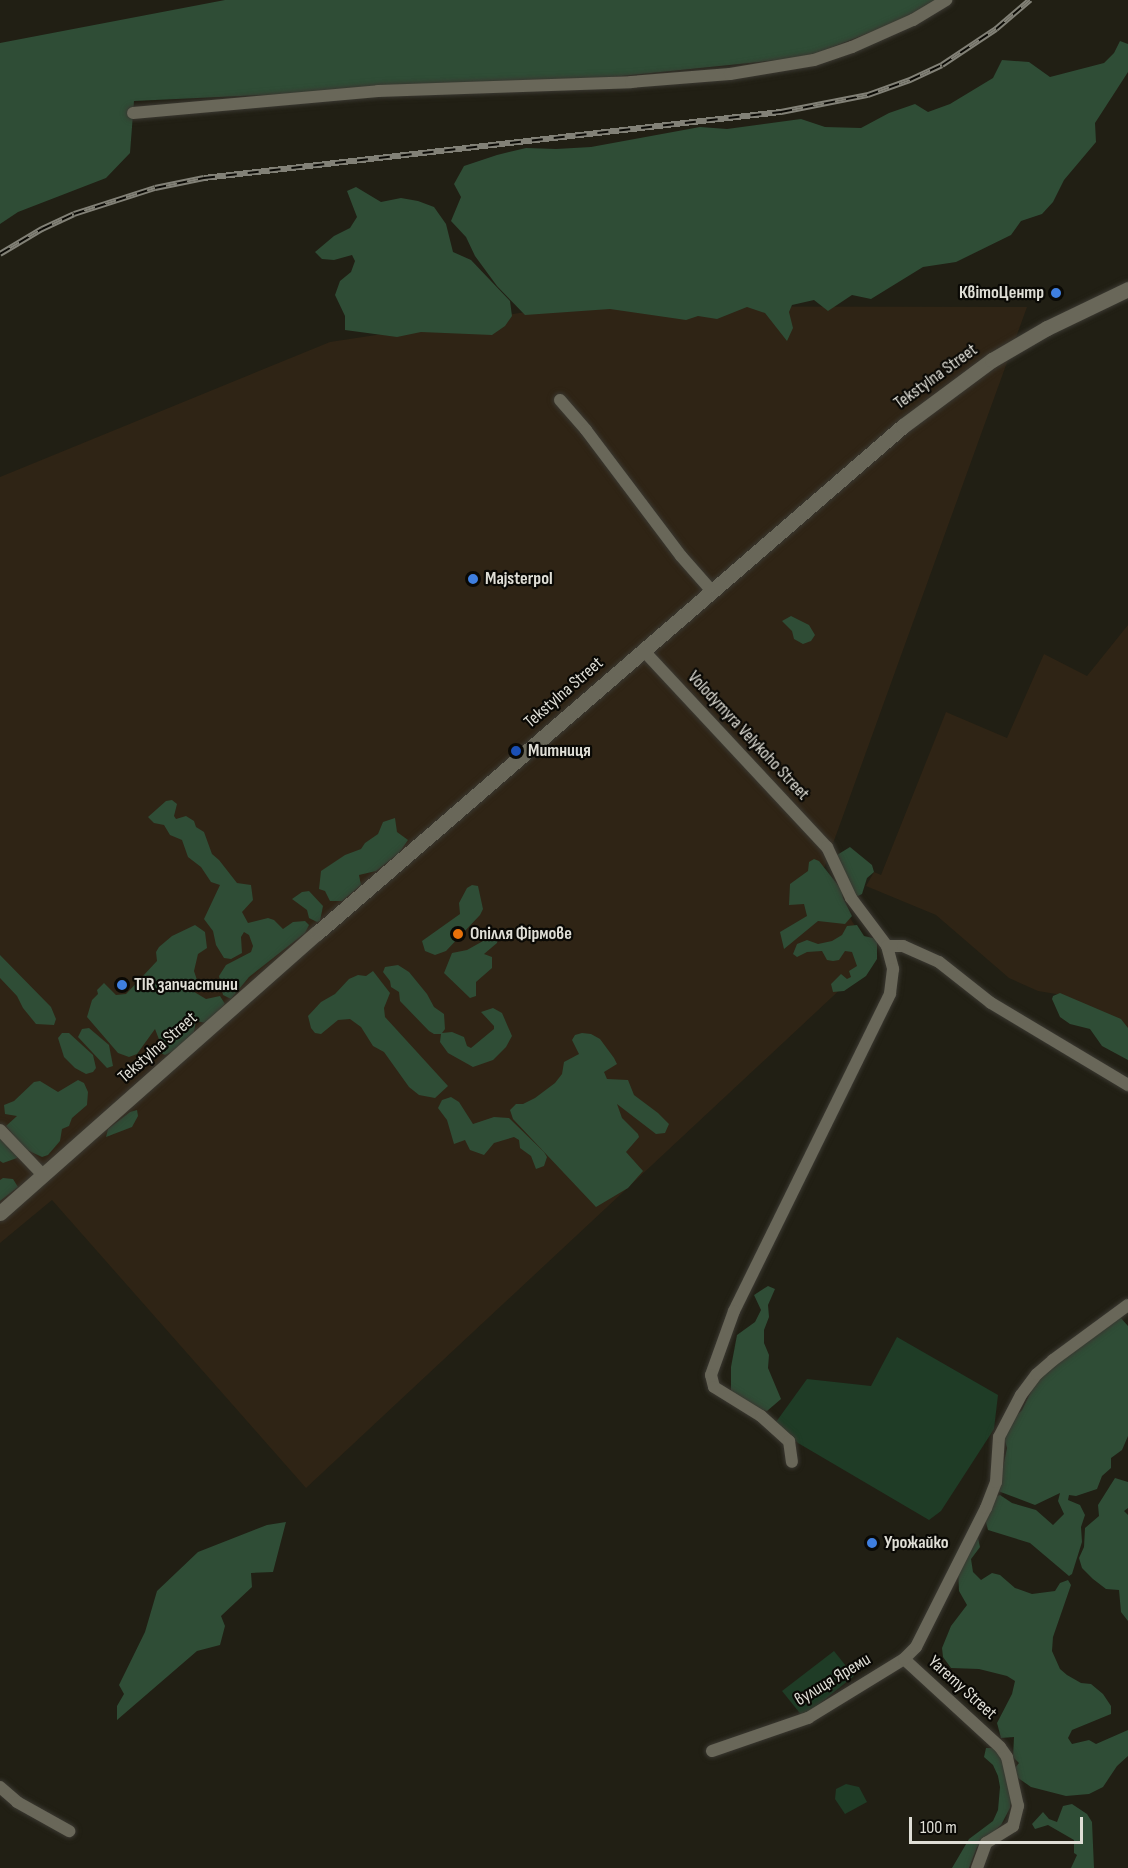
<!DOCTYPE html>
<meta charset="utf-8">
<style>
body{margin:0}
#map{position:relative;width:1128px;height:1868px;overflow:hidden;background:#211f14;font-family:"Sofia Sans Condensed",sans-serif}
div>[style]{position:absolute}
[style*='--x']{left:calc(var(--x)*1px);top:calc(var(--y)*1px);width:calc(var(--w)*1px);rotate:calc(var(--a)*1deg)}
.industrial>*{inset:0;background:#2f2415}
.green>*{inset:0;background:#1f3c26}
.forest>*{inset:0;background:#2f4d36}
.roads{filter:drop-shadow(0 0 2px #3a3831) drop-shadow(0 0 2px #3a3831)}
.street>*{height:12px;margin:-6px;padding:0 6px;transform-origin:6px;border-radius:6px;background:#696759}
.secondary>*{height:15px;margin:-7.5px;padding:0 7.5px;transform-origin:7.5px;border-radius:7.5px;background:#696759}
.rail>*{height:6px;margin-top:-3px;transform-origin:0;background:repeating-linear-gradient(90deg,#0a0905 0 11px,#828177 0 22px);box-sizing:border-box;border-block:2px solid #828177}
.dots>*{width:16px;height:16px;translate:-50% -50%;box-sizing:border-box;border:3px solid #0a0905;border-radius:50%}
span{translate:-50% -50%;white-space:nowrap;text-align:center;line-height:1.15;-webkit-text-stroke:4.5px #0a0905;paint-order:stroke}
.poi-label{font-size:18px;color:#dfded6;font-weight:700}
.right{translate:-100% -50%;text-align:right}
.left{translate:0 -50%;text-align:left}
.street-label{font-size:18px;color:#dfded6}
.scale{position:absolute;left:909px;top:1817px;width:174px;height:27px;box-sizing:border-box;border:3px solid #dfded6;border-top:0;padding-left:8px;font-size:18px;line-height:21px;white-space:nowrap;color:#dfded6;-webkit-text-stroke:4px #0a0905;paint-order:stroke}
</style>
<div id="map">
<div class="industrial">
<div style="clip-path:polygon(566px 306px,1027px 307px,822px 874px,875px 957px,306px 1488px,52px 1200px,0 1243px,0 477px,330px 342px)"></div>
<div style="clip-path:polygon(1128px 625px,1128px 1031px,1062px 995px,1038px 991px,1009px 978px,936px 915px,866px 886px,874px 872px,881px 875px,946px 712px,1007px 738px,1044px 654px,1087px 676px)"></div>
</div>
<div class="green">
<div style="clip-path:polygon(897px 1337px,998px 1395px,994px 1429px,941px 1511px,929px 1520px,798px 1443px,776px 1422px,807px 1379px,871px 1386px)"></div>
<div style="clip-path:polygon(834px 1651px,854px 1676px,803px 1717px,782px 1691px)"></div>
<div style="clip-path:polygon(846px 1784px,859px 1787px,867px 1802px,845px 1814px,835px 1799px,836px 1789px)"></div>
</div>
<div class="forest">
<div style="clip-path:polygon(225px 0,936px 0,912px 16px,807px 57px,582px 80px,134px 101px,130px 153px,106px 178px,18px 212px,0 224px,0 43px)"></div>
<div style="clip-path:polygon(1120px 41px,1128px 44px,1128px 72px,1095px 123px,1096px 142px,1064px 180px,1053px 202px,1042px 214px,1021px 221px,1011px 235px,956px 262px,923px 267px,871px 299px,852px 295px,828px 311px,814px 300px,792px 305px,789px 312px,793px 328px,787px 341px,765px 313px,747px 307px,717px 319px,698px 316px,686px 320px,610px 309px,525px 315px,497px 286px,475px 256px,466px 237px,451px 221px,461px 197px,454px 184px,464px 166px,497px 155px,526px 148px,556px 149px,591px 147px,700px 127px,727px 129px,801px 119px,825px 127px,861px 128px,889px 113px,915px 104px,928px 112px,950px 104px,993px 78px,1002px 60px,1029px 62px,1050px 77px,1104px 63px,1114px 53px)"></div>
<div style="clip-path:polygon(356px 187px,381px 202px,401px 198px,418px 201px,434px 207px,446px 224px,453px 252px,471px 260px,510px 301px,512px 316px,505px 326px,492px 335px,421px 332px,397px 337px,345px 330px,345px 316px,335px 295px,340px 281px,351px 272px,355px 261px,352px 255px,334px 260px,322px 259px,315px 252px,334px 236px,350px 228px,357px 217px,347px 191px)"></div>
<div style="clip-path:polygon(791px 616px,809px 625px,815px 635px,811px 641px,803px 644px,794px 639px,792px 631px,782px 621px)"></div>
<div style="clip-path:polygon(172px 800px,177px 804px,174px 816px,176px 819px,186px 816px,194px 821px,196px 827px,204px 832px,212px 854px,219px 860px,237px 883px,251px 885px,253px 900px,242px 912px,248px 923px,268px 918px,274px 920px,283px 929px,293px 922px,305px 921px,309px 925px,305px 933px,249px 977px,231px 999px,223px 995px,219px 976px,226px 965px,251px 952px,253px 946px,249px 935px,244px 932px,241px 937px,242px 953px,231px 959px,224px 958px,216px 945px,213px 931px,204px 919px,220px 885px,211px 882px,201px 867px,188px 857px,182px 840px,170px 835px,164px 825px,154px 823px,148px 817px,166px 801px)"></div>
<div style="clip-path:polygon(395px 818px,397px 832px,408px 840px,399px 853px,376px 871px,359px 875px,361px 885px,342px 901px,330px 901px,325px 891px,319px 889px,321px 871px,345px 855px,361px 849px,365px 843px,378px 834px,383px 822px)"></div>
<div style="clip-path:polygon(850px 847px,872px 865px,874px 872px,867px 878px,862px 894px,858px 896px,855px 895px,837px 855px)"></div>
<div style="clip-path:polygon(814px 859px,819px 861px,841px 889px,843px 898px,852px 916px,845px 924px,818px 921px,784px 949px,780px 932px,807px 916px,804px 904px,789px 905px,790px 884px,808px 871px,809px 862px)"></div>
<div style="clip-path:polygon(472px 885px,478px 886px,483px 909px,480px 915px,446px 951px,435px 955px,425px 951px,422px 941px,460px 914px,459px 903px,467px 888px)"></div>
<div style="clip-path:polygon(309px 891px,323px 906px,320px 921px,317px 922px,309px 918px,307px 910px,292px 899px,302px 892px)"></div>
<div style="clip-path:polygon(195px 925px,205px 932px,207px 948px,198px 954px,194px 971px,198px 983px,191px 990px,206px 999px,220px 996px,225px 1004px,206px 1023px,196px 1021px,194px 1032px,180px 1048px,165px 1055px,158px 1052px,160px 1042px,155px 1029px,137px 1054px,129px 1057px,118px 1053px,87px 1017px,92px 1000px,98px 994px,97px 990px,104px 983px,116px 995px,126px 994px,157px 961px,156px 952px,159px 947px,172px 936px)"></div>
<div style="clip-path:polygon(857px 925px,864px 936px,877px 939px,877px 959px,866px 976px,844px 991px,833px 992px,831px 984px,841px 974px,847px 979px,851px 977px,849px 971px,857px 966px,852px 952px,845px 951px,839px 960px,833px 961px,827px 960px,822px 951px,807px 952px,797px 957px,793px 954px,797px 944px,807px 940px,818px 944px,832px 941px,842px 935px,847px 926px)"></div>
<div style="clip-path:polygon(492px 936px,498px 938px,497px 943px,484px 954px,492px 957px,492px 968px,476px 982px,476px 996px,470px 998px,444px 973px,452px 953px,467px 950px)"></div>
<div style="clip-path:polygon(0 955px,51px 1007px,56px 1019px,54px 1025px,36px 1024px,23px 1008px,17px 996px,0 978px)"></div>
<div style="clip-path:polygon(398px 965px,409px 972px,427px 994px,434px 1007px,444px 1014px,445px 1029px,442px 1033px,452px 1032px,464px 1037px,467px 1046px,471px 1048px,494px 1029px,494px 1026px,481px 1012px,493px 1008px,502px 1013px,512px 1036px,506px 1047px,493px 1060px,473px 1067px,448px 1053px,440px 1042px,441px 1034px,434px 1034px,429px 1031px,400px 1001px,399px 992px,391px 987px,390px 981px,383px 972px,385px 967px)"></div>
<div style="clip-path:polygon(373px 971px,390px 993px,384px 1008px,385px 1017px,448px 1086px,435px 1098px,419px 1095px,409px 1087px,384px 1052px,373px 1046px,361px 1027px,350px 1019px,338px 1020px,321px 1034px,315px 1033px,311px 1028px,308px 1016px,321px 1002px,335px 994px,349px 979px,358px 975px,366px 976px)"></div>
<div style="clip-path:polygon(1060px 993px,1121px 1019px,1128px 1028px,1128px 1060px,1102px 1046px,1090px 1029px,1070px 1024px,1060px 1017px,1052px 999px,1053px 996px)"></div>
<div style="clip-path:polygon(89px 1028px,109px 1045px,113px 1066px,107px 1068px,78px 1037px,82px 1029px)"></div>
<div style="clip-path:polygon(62px 1033px,69px 1033px,93px 1055px,96px 1068px,93px 1072px,86px 1074px,75px 1068px,64px 1057px,58px 1038px)"></div>
<div style="clip-path:polygon(582px 1033px,591px 1034px,600px 1039px,614px 1058px,617px 1064px,604px 1072px,607px 1079px,628px 1080px,634px 1095px,658px 1113px,669px 1124px,665px 1133px,656px 1134px,617px 1104px,622px 1118px,638px 1134px,639px 1137px,626px 1152px,643px 1171px,628px 1188px,596px 1207px,513px 1119px,510px 1110px,516px 1104px,523px 1104px,535px 1098px,555px 1083px,562px 1074px,564px 1062px,579px 1054px,572px 1040px,575px 1035px)"></div>
<div style="clip-path:polygon(78px 1080px,84px 1083px,88px 1092px,87px 1105px,72px 1118px,69px 1126px,62px 1129px,60px 1141px,48px 1155px,42px 1157px,25px 1149px,6px 1126px,17px 1116px,5px 1114px,4px 1105px,14px 1101px,34px 1082px,40px 1081px,58px 1092px)"></div>
<div style="clip-path:polygon(451px 1097px,459px 1102px,473px 1124px,494px 1117px,509px 1118px,544px 1152px,547px 1157px,544px 1166px,536px 1169px,531px 1156px,520px 1148px,519px 1140px,514px 1137px,494px 1143px,484px 1155px,470px 1150px,465px 1140px,454px 1144px,447px 1120px,438px 1108px,442px 1100px)"></div>
<div style="clip-path:polygon(137px 1110px,138px 1116px,132px 1127px,106px 1137px,108px 1129px,130px 1112px)"></div>
<div style="clip-path:polygon(0 1134px,18px 1156px,17px 1158px,3px 1163px,0 1161px)"></div>
<div style="clip-path:polygon(3px 1178px,13px 1179px,18px 1187px,0 1201px,0 1180px)"></div>
<div style="clip-path:polygon(768px 1286px,775px 1289px,768px 1305px,769px 1317px,764px 1330px,764px 1343px,769px 1355px,768px 1368px,781px 1399px,767px 1411px,753px 1408px,735px 1398px,731px 1390px,731px 1367px,737px 1335px,755px 1322px,761px 1310px,754px 1295px)"></div>
<div style="clip-path:polygon(1120px 1317px,1128px 1326px,1128px 1436px,1122px 1450px,1111px 1458px,1111px 1468px,1102px 1476px,1097px 1489px,1076px 1496px,1069px 1495px,1068px 1500px,1080px 1505px,1085px 1515px,1081px 1527px,1082px 1542px,1072px 1574px,1069px 1576px,1030px 1543px,988px 1530px,984px 1515px,989px 1499px,1000px 1495px,1012px 1503px,1036px 1510px,1053px 1525px,1064px 1514px,1058px 1501px,1060px 1493px,1035px 1505px,998px 1491px,1007px 1448px,1002px 1430px,1022px 1410px,1044px 1365px)"></div>
<div style="clip-path:polygon(1115px 1478px,1128px 1482px,1128px 1508px,1124px 1511px,1128px 1515px,1128px 1621px,1121px 1612px,1119px 1590px,1106px 1589px,1093px 1579px,1082px 1568px,1079px 1558px,1084px 1547px,1085px 1528px,1099px 1516px,1098px 1505px)"></div>
<div style="clip-path:polygon(286px 1522px,273px 1572px,251px 1573px,252px 1587px,221px 1616px,225px 1626px,220px 1645px,197px 1651px,117px 1720px,117px 1706px,124px 1694px,119px 1685px,145px 1632px,157px 1591px,198px 1552px,267px 1525px)"></div>
<div style="clip-path:polygon(978px 1538px,980px 1547px,971px 1559px,973px 1572px,981px 1580px,992px 1573px,1000px 1575px,1015px 1588px,1032px 1594px,1055px 1591px,1060px 1583px,1068px 1580px,1071px 1585px,1053px 1637px,1052px 1651px,1060px 1669px,1067px 1675px,1081px 1683px,1091px 1684px,1103px 1694px,1111px 1706px,1111px 1714px,1072px 1730px,1068px 1738px,1072px 1744px,1089px 1740px,1096px 1744px,1128px 1730px,1128px 1756px,1117px 1766px,1103px 1787px,1089px 1794px,1066px 1796px,1031px 1787px,1011px 1773px,1019px 1763px,1013px 1757px,1014px 1737px,1001px 1738px,997px 1723px,1012px 1694px,1015px 1681px,1007px 1676px,979px 1669px,951px 1668px,943px 1657px,942px 1648px,951px 1626px,967px 1605px,959px 1591px,958px 1570px)"></div>
<div style="clip-path:polygon(986px 1748px,996px 1748px,1000px 1752px,1012px 1791px,1010px 1808px,1001px 1825px,977px 1847px,969px 1868px,952px 1868px,969px 1839px,993px 1821px,998px 1810px,1000px 1787px,998px 1776px,993px 1765px,984px 1757px)"></div>
<div style="clip-path:polygon(1072px 1804px,1087px 1814px,1092px 1822px,1094px 1868px,1071px 1868px,1077px 1855px,1074px 1853px,1074px 1840px,1048px 1825px,1035px 1829px,1032px 1824px,1043px 1812px,1049px 1819px,1057px 1822px,1063px 1806px)"></div>
</div>
<div class="roads">
<div class="street">
<div style="--x:133;--y:113;--w:246;--a:-5.1"></div>
<div style="--x:378;--y:91;--w:253;--a:-2"></div>
<div style="--x:631;--y:82;--w:99;--a:-4.6"></div>
<div style="--x:730;--y:74;--w:85;--a:-9.5"></div>
<div style="--x:814;--y:60;--w:40;--a:-18.9"></div>
<div style="--x:852;--y:47;--w:67;--a:-23.9"></div>
<div style="--x:913;--y:20;--w:39;--a:-31"></div>
<div style="--x:560;--y:400;--w:40;--a:49"></div>
<div style="--x:586;--y:430;--w:158;--a:53"></div>
<div style="--x:681;--y:556;--w:45;--a:48.6"></div>
<div style="--x:643;--y:650;--w:270;--a:47"></div>
<div style="--x:827;--y:847;--w:56;--a:64.8"></div>
<div style="--x:851;--y:898;--w:60;--a:53.1"></div>
<div style="--x:887;--y:946;--w:24;--a:75"></div>
<div style="--x:893;--y:969;--w:25;--a:97"></div>
<div style="--x:890;--y:994;--w:353;--a:116.2"></div>
<div style="--x:734;--y:1311;--w:68;--a:109.8"></div>
<div style="--x:711;--y:1375;--w:12;--a:76"></div>
<div style="--x:714;--y:1387;--w:55;--a:31.7"></div>
<div style="--x:761;--y:1416;--w:38;--a:42"></div>
<div style="--x:789;--y:1441;--w:21;--a:82"></div>
<div style="--x:887;--y:946;--w:16;--a:0"></div>
<div style="--x:903;--y:946;--w:39;--a:24"></div>
<div style="--x:939;--y:962;--w:66;--a:38.3"></div>
<div style="--x:991;--y:1003;--w:160;--a:30.9"></div>
<div style="--x:0;--y:1130;--w:62;--a:46.3"></div>
<div style="--x:712;--y:1751;--w:102;--a:-19"></div>
<div style="--x:808;--y:1718;--w:113;--a:-31.6"></div>
<div style="--x:0;--y:1787;--w:23;--a:41"></div>
<div style="--x:17;--y:1802;--w:60;--a:29.1"></div>
<div style="--x:977;--y:1868;--w:27;--a:-70"></div>
<div style="--x:986;--y:1843;--w:32;--a:-32"></div>
<div style="--x:1013;--y:1826;--w:21;--a:-76"></div>
<div style="--x:1018;--y:1806;--w:50;--a:-102.7"></div>
<div style="--x:1007;--y:1757;--w:12;--a:-125"></div>
<div style="--x:1000;--y:1747;--w:130;--a:-137.5"></div>
<div style="--x:904;--y:1659;--w:17;--a:-45"></div>
<div style="--x:916;--y:1647;--w:156;--a:-63.3"></div>
<div style="--x:986;--y:1508;--w:28;--a:-69"></div>
<div style="--x:996;--y:1482;--w:45;--a:-86.2"></div>
<div style="--x:999;--y:1437;--w:47;--a:-62.4"></div>
<div style="--x:1021;--y:1395;--w:26;--a:-53"></div>
<div style="--x:1037;--y:1374;--w:21;--a:-41"></div>
<div style="--x:1053;--y:1360;--w:93;--a:-36.3"></div>
</div>
<div class="secondary">
<div style="--x:0;--y:1213;--w:423;--a:-41.5"></div>
<div style="--x:317;--y:933;--w:775;--a:-40.87"></div>
<div style="--x:903;--y:426;--w:111;--a:-36.6"></div>
<div style="--x:992;--y:360;--w:64;--a:-30.2"></div>
<div style="--x:1047;--y:328;--w:90;--a:-25.7"></div>
</div>
</div>
<div class="rail">
<div style="--x:0;--y:254;--w:49;--a:-30.8"></div>
<div style="--x:42;--y:229;--w:35;--a:-25"></div>
<div style="--x:74;--y:214;--w:85;--a:-17.8"></div>
<div style="--x:155;--y:188;--w:50;--a:-11.5"></div>
<div style="--x:204;--y:178;--w:581;--a:-6.53"></div>
<div style="--x:781;--y:112;--w:89;--a:-11.1"></div>
<div style="--x:868;--y:95;--w:45;--a:-19.7"></div>
<div style="--x:910;--y:80;--w:35;--a:-25"></div>
<div style="--x:942;--y:65;--w:65;--a:-33.7"></div>
<div style="--x:996;--y:29;--w:45;--a:-40.5"></div>
</div>
<div class="dots">
<div style="left:1056px;top:293px;background:#3f7fe0"></div>
<div style="left:473px;top:579px;background:#3f7fe0"></div>
<div style="left:516px;top:751px;background:#1a4fb4"></div>
<div style="left:458px;top:934px;background:#e8710a"></div>
<div style="left:122px;top:985px;background:#3f7fe0"></div>
<div style="left:872px;top:1543px;background:#3f7fe0"></div>
</div>
<div class="poi-label">
<span class="right" style="left:1044px;top:293px">КвітоЦентр</span>
<span class="left" style="left:485px;top:579px">Majsterpol</span>
<span class="left" style="left:528px;top:751px">Митниця</span>
<span class="left" style="left:470px;top:934px">Опілля Фірмове</span>
<span class="left" style="left:134px;top:985px">TIR запчастини</span>
<span class="left" style="left:884px;top:1543px">Урожайко</span>
</div>
<div class="street-label">
<span style="left:936px;top:377px;rotate:-36deg">Tekstylna Street</span>
<span style="left:564px;top:693px;rotate:-41deg">Tekstylna Street</span>
<span style="left:748px;top:736px;rotate:47deg">Volodymyra Velykoho Street</span>
<span style="left:158px;top:1048px;rotate:-41deg">Tekstylna Street</span>
<span style="left:833px;top:1680px;rotate:-31deg">вулиця Яреми</span>
<span style="left:962px;top:1688px;rotate:42deg">Yaremy Street</span>
</div>
<div class="scale">100 m</div>
</div>
